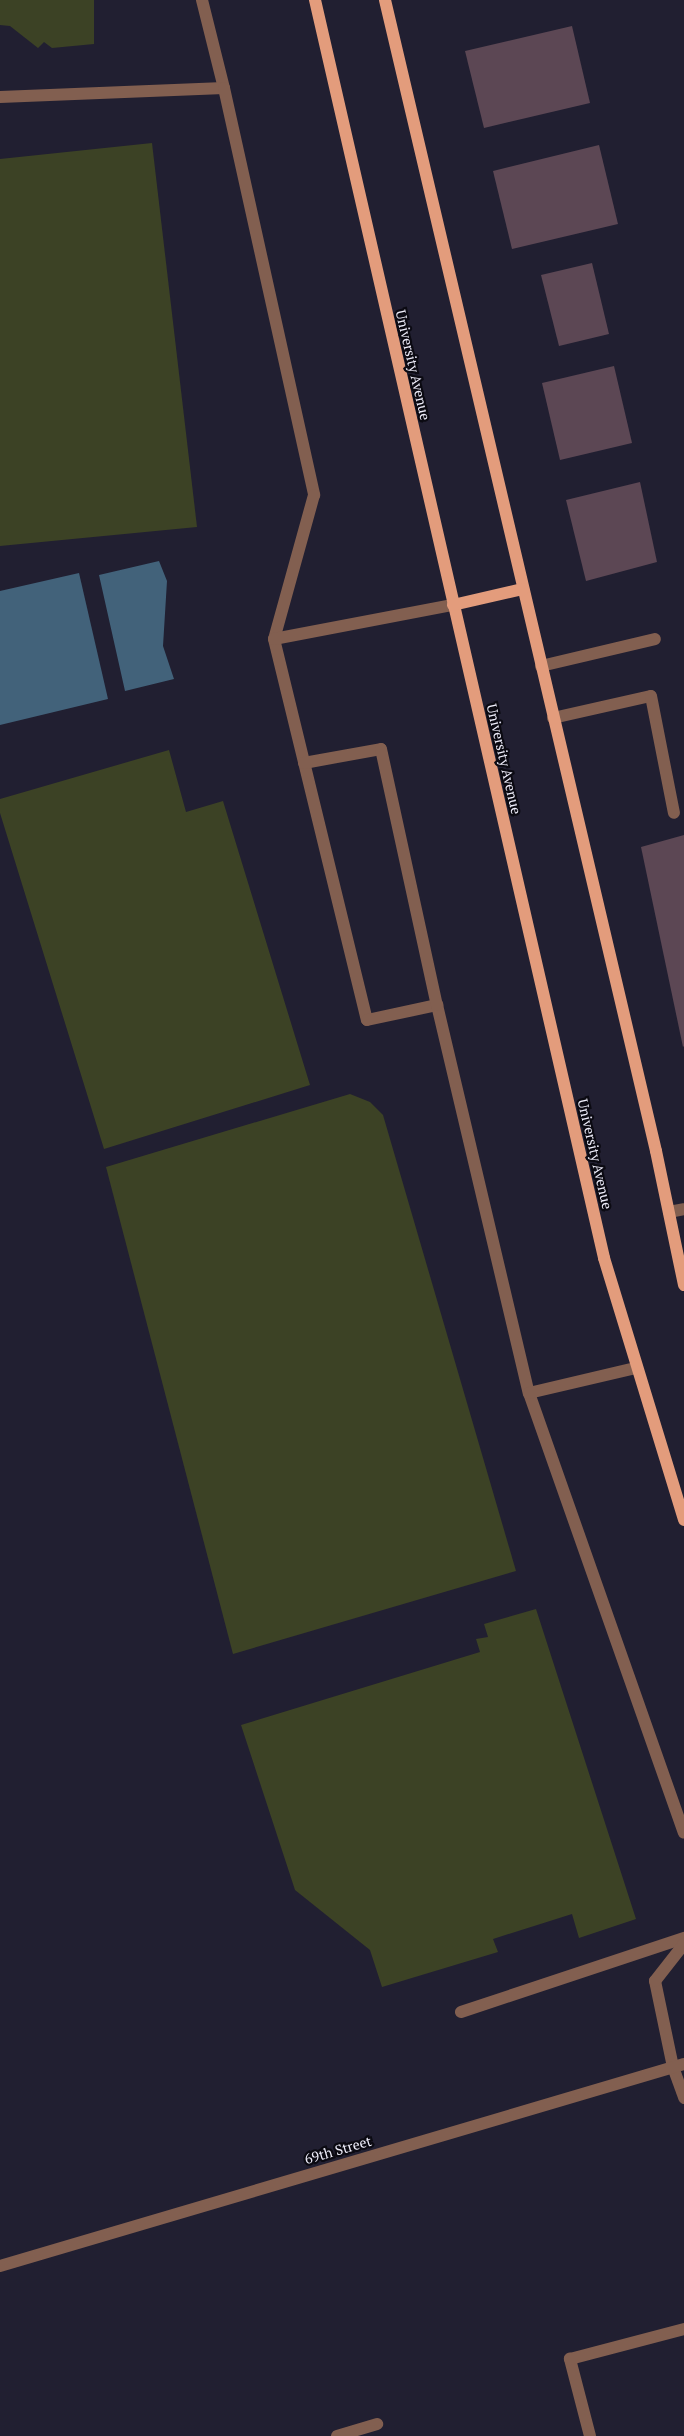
<!DOCTYPE html>
<style>
body{margin:0}
#map{position:relative;width:684px;height:2436px;overflow:hidden;background:#211f31;font-family:"PT Serif",serif}
div>[style]{position:absolute}
[style*='--x']{left:calc(var(--x)*1px);top:calc(var(--y)*1px);width:calc(var(--w)*1px);rotate:calc(var(--a)*1deg)}
.green>*{inset:0;background:#3c4225}
.water>*{inset:0;background:#42627a}
.building>*{inset:0;background:#5c4754}
.lane>*{height:12px;margin:-6px;padding:0 6px;transform-origin:6px;border-radius:6px;background:#825f50}
.street>*{height:12px;margin:-6px;padding:0 6px;transform-origin:6px;border-radius:6px;background:#825f50}
.primary>*{height:12px;margin:-6px;padding:0 6px;transform-origin:6px;border-radius:6px;background:#e39c7c}
span{translate:-50% -50%;white-space:nowrap;text-align:center;line-height:1.15;-webkit-text-stroke:4.5px #0b0a12;paint-order:stroke}
.street-label{font-size:14px;color:#efeefb}
</style>
<div id="map">
<div class="green">
<div style="clip-path:polygon(0 0,94px 0,94px 44px,52px 48px,44px 42px,38px 48px,10px 26px,0 25px)"></div>
<div style="clip-path:polygon(152px 143px,197px 527px,0 546px,0 159px)"></div>
<div style="clip-path:polygon(169px 750px,186px 812px,223px 801px,310px 1085px,104px 1149px,0 813px,0 799px)"></div>
<div style="clip-path:polygon(350px 1094px,370px 1102px,383px 1115px,516px 1571px,233px 1654px,106px 1167px)"></div>
<div style="clip-path:polygon(536px 1609px,636px 1919px,579px 1938px,572px 1914px,493px 1939px,498px 1952px,382px 1987px,370px 1950px,295px 1890px,241px 1725px,480px 1652px,476px 1639px,488px 1637px,484px 1624px)"></div>
</div>
<div class="water">
<div style="clip-path:polygon(159px 561px,167px 581px,163px 646px,174px 679px,125px 691px,99px 575px)"></div>
<div style="clip-path:polygon(79px 573px,108px 699px,0 725px,0 591px)"></div>
</div>
<div class="building">
<div style="clip-path:polygon(572px 26px,590px 103px,484px 128px,465px 51px)"></div>
<div style="clip-path:polygon(599px 145px,618px 224px,512px 249px,493px 171px)"></div>
<div style="clip-path:polygon(592px 263px,609px 334px,559px 346px,541px 275px)"></div>
<div style="clip-path:polygon(614px 366px,632px 443px,560px 460px,542px 383px)"></div>
<div style="clip-path:polygon(640px 482px,657px 562px,586px 581px,566px 500px)"></div>
<div style="clip-path:polygon(684px 835px,684px 1046px,683px 1047px,641px 847px)"></div>
</div>
<div class="lane">
<div style="--x:202;--y:0;--w:91;--a:76"></div>
<div style="--x:0;--y:97;--w:224;--a:-2.3"></div>
<div style="--x:224;--y:88;--w:417;--a:77.5"></div>
<div style="--x:314;--y:495;--w:149;--a:105.5"></div>
<div style="--x:274;--y:639;--w:392;--a:76.3"></div>
<div style="--x:367;--y:1020;--w:72;--a:-12.1"></div>
<div style="--x:437;--y:1005;--w:399;--a:76.7"></div>
<div style="--x:529;--y:1393;--w:466;--a:70.6"></div>
<div style="--x:274;--y:639;--w:182;--a:-10.8"></div>
<div style="--x:541;--y:666;--w:117;--a:-13.3"></div>
<div style="--x:553;--y:718;--w:100;--a:-12.7"></div>
<div style="--x:651;--y:696;--w:119;--a:78.9"></div>
<div style="--x:304;--y:763;--w:78;--a:-10.3"></div>
<div style="--x:381;--y:749;--w:262;--a:77.7"></div>
<div style="--x:669;--y:1212;--w:15;--a:-11"></div>
<div style="--x:529;--y:1393;--w:110;--a:-13.2"></div>
<div style="--x:461;--y:2012;--w:235;--a:-18.4"></div>
<div style="--x:673;--y:2067;--w:88;--a:-101.8"></div>
<div style="--x:655;--y:1981;--w:47;--a:-51.9"></div>
<div style="--x:590;--y:2436;--w:80;--a:-104.6"></div>
<div style="--x:570;--y:2359;--w:118;--a:-14.7"></div>
</div>
<div class="street">
<div style="--x:673;--y:2067;--w:33;--a:70"></div>
<div style="--x:0;--y:2266;--w:713;--a:-16.45"></div>
<div style="--x:337;--y:2436;--w:42;--a:-16.7"></div>
</div>
<div class="primary">
<div style="--x:315;--y:0;--w:1291;--a:77.06"></div>
<div style="--x:604;--y:1258;--w:274;--a:73"></div>
<div style="--x:385;--y:0;--w:1182;--a:76.75"></div>
<div style="--x:656;--y:1151;--w:137;--a:78.2"></div>
<div style="--x:453;--y:605;--w:72;--a:-12.9"></div>
</div>
<div class="street-label">
<span style="left:413px;top:365px;rotate:77deg">University Avenue</span>
<span style="left:504px;top:759px;rotate:77deg">University Avenue</span>
<span style="left:595px;top:1154px;rotate:77deg">University Avenue</span>
<span style="left:338px;top:2150px;rotate:-16deg">69th Street</span>
</div>
</div>
